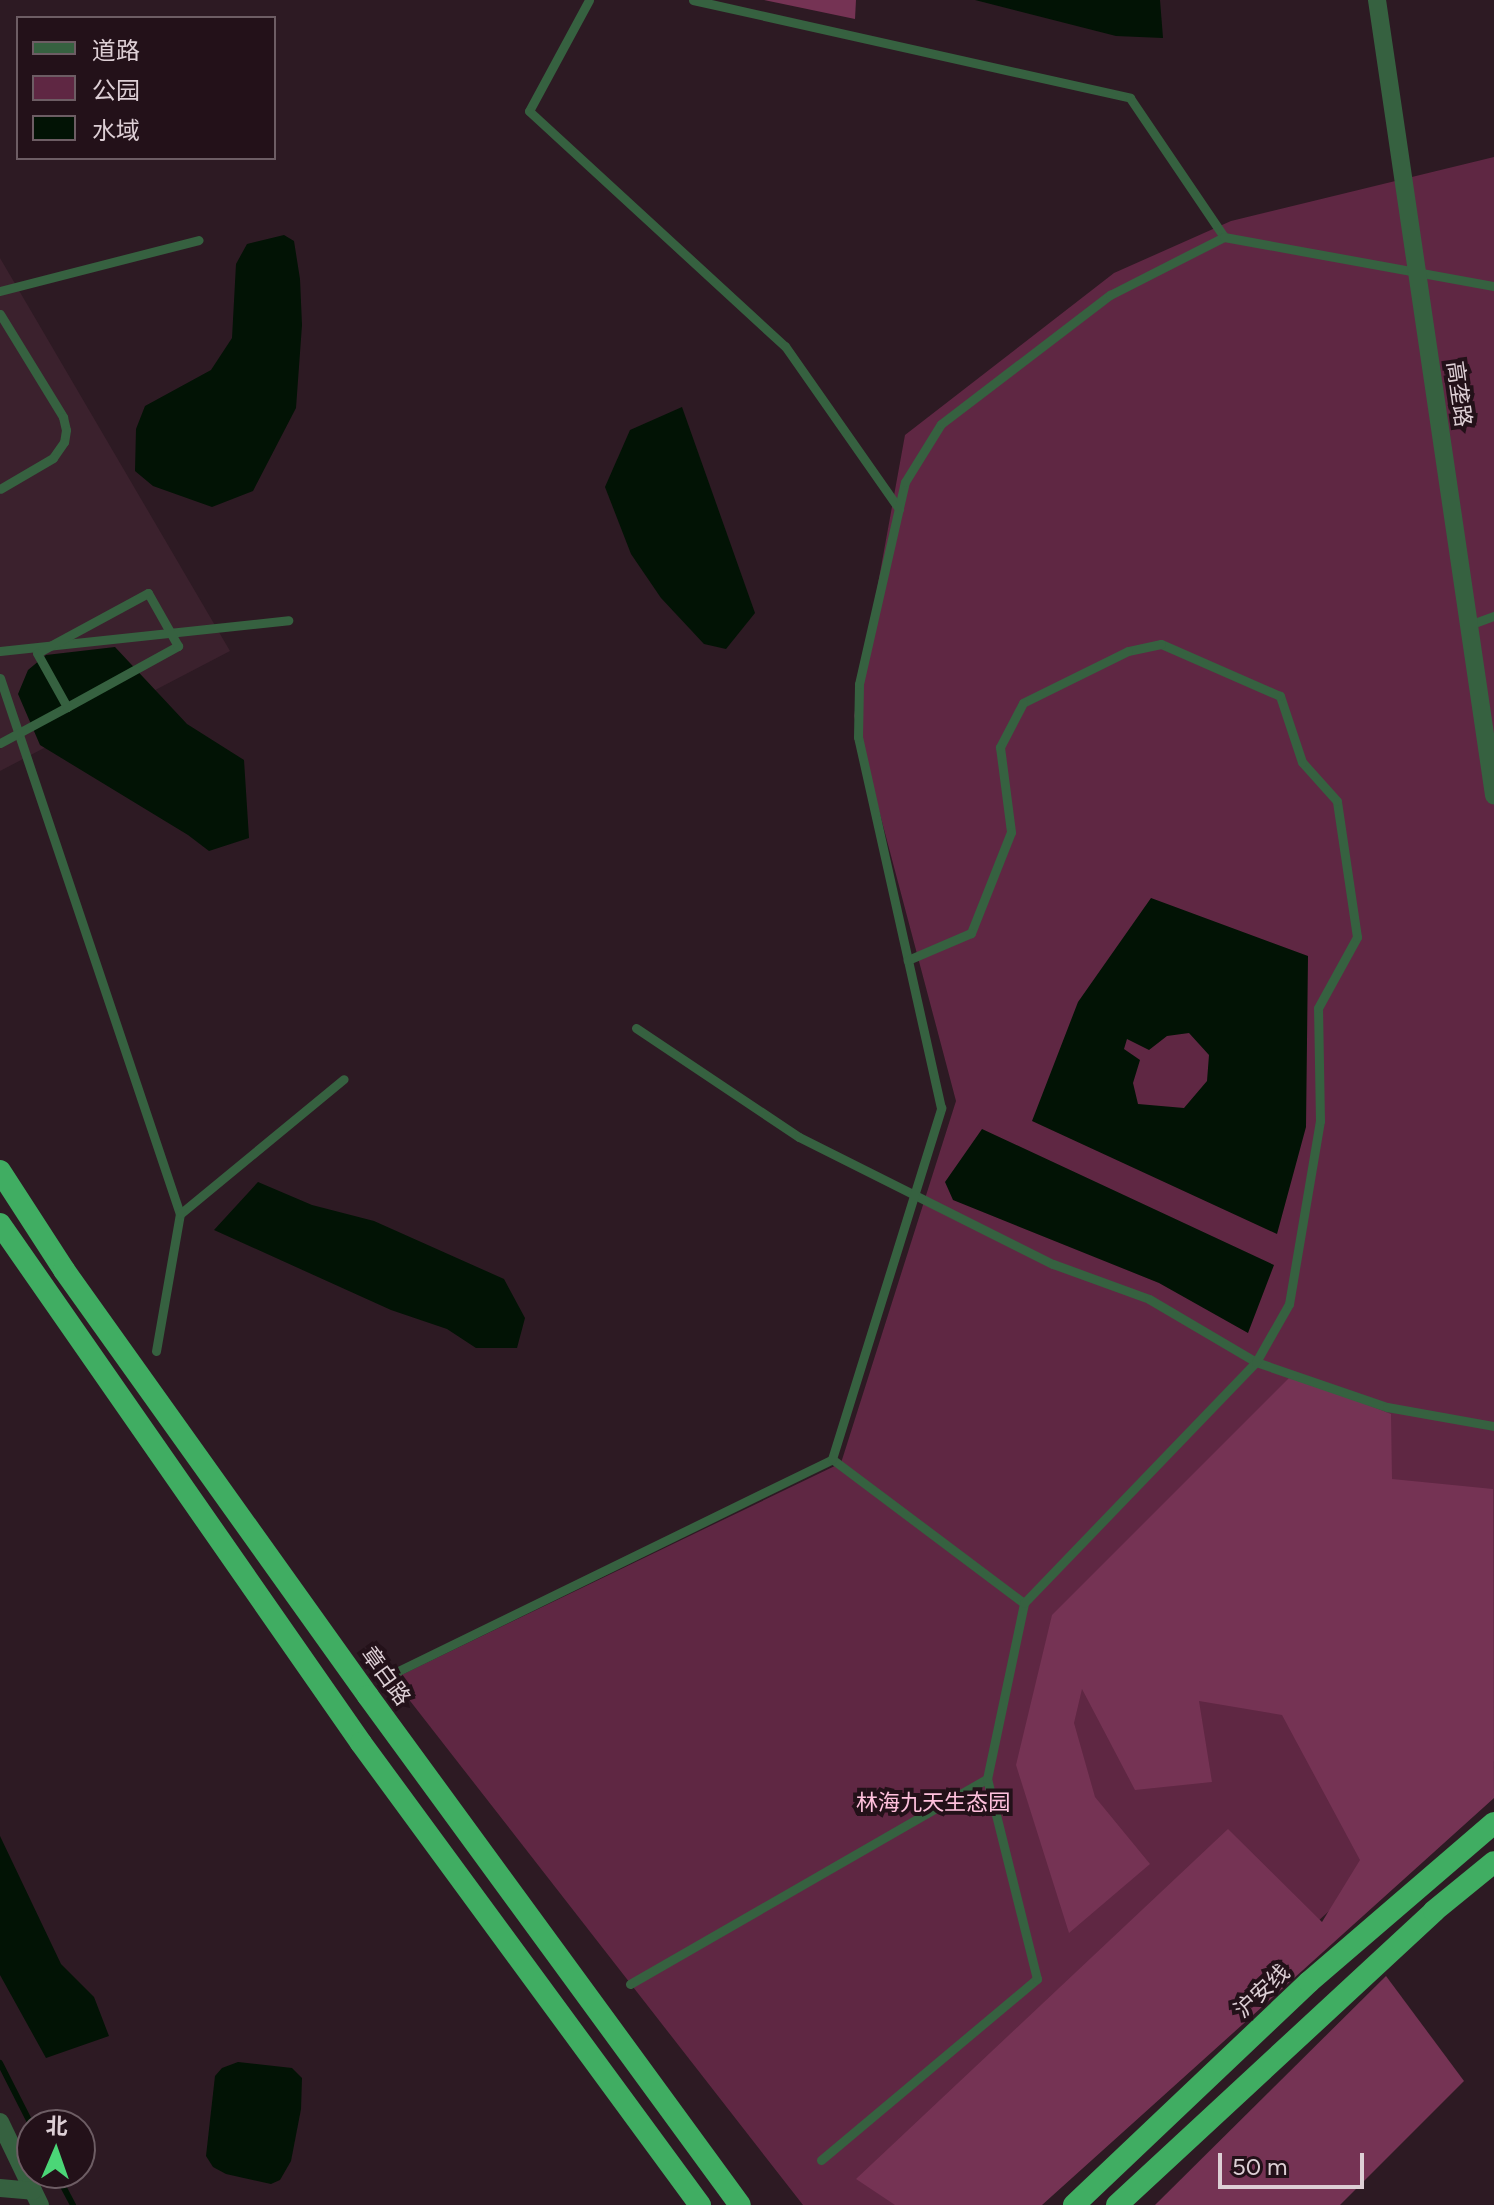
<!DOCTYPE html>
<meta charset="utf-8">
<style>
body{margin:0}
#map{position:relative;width:1494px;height:2205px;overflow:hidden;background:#2d1a23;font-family:Figtree,"Noto Sans SC",sans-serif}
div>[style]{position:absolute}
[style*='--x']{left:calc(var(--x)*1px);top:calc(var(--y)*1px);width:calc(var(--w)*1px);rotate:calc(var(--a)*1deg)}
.built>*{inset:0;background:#3b212d}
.green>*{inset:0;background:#5f2743}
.forest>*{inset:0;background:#753354}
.water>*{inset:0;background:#021305}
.stream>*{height:6px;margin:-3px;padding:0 3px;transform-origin:3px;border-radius:3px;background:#021305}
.service>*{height:9px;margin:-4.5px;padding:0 4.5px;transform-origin:4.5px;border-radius:4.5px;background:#366140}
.minor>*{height:18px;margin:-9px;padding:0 9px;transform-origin:9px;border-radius:9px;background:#366140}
.trunk>*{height:22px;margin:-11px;padding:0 11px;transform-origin:11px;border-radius:11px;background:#40ad62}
span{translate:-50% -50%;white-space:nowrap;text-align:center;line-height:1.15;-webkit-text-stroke:8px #231119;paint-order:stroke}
.street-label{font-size:22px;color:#ddcfd5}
.park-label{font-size:22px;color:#fec0dc}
.legend{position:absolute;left:16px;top:16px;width:260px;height:144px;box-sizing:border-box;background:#231119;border:2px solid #6d5d64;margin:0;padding:10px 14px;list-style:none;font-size:24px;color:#ddcfd5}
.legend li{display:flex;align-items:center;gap:16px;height:40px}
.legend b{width:40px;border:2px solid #6d5d64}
.north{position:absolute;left:16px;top:2109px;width:80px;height:80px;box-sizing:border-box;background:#231119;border:2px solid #6d5d64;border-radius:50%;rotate:2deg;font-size:22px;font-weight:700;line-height:32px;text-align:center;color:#ddcfd5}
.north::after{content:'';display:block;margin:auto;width:28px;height:36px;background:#4bd677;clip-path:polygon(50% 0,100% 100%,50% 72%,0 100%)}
.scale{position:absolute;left:1218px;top:2153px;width:146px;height:36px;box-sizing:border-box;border:4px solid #ddcfd5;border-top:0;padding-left:10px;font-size:24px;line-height:28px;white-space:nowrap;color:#ddcfd5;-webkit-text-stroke:6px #231119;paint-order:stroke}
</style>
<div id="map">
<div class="built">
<div style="clip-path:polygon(0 258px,230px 651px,0 771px)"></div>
</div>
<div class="green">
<div style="clip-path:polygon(1494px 157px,1494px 1761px,1006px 2205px,803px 2205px,393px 1679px,841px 1463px,956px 1101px,854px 716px,905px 435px,1114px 273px,1231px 221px)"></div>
</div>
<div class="forest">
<div style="clip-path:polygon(764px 0,856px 0,855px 19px)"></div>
<div style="clip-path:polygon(1292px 1375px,1391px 1414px,1392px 1479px,1493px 1489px,1494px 1798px,1042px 2205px,895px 2205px,856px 2179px,1228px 1829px,1322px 1922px,1360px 1860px,1282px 1715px,1199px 1701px,1212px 1782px,1135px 1790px,1082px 1689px,1074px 1723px,1095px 1797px,1150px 1864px,1069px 1933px,1016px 1765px,1052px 1615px)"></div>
<div style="clip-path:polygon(1386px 1976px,1464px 2081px,1340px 2205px,1155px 2205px)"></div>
</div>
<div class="water">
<div style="clip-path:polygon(975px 0,1160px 0,1163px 38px,1116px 36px)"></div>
<div style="clip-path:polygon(284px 235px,294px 241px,300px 279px,302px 325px,296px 408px,253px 491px,212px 507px,153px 486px,135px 471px,136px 429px,145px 406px,211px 370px,232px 338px,236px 264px,247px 244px)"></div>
<div style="clip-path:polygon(682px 407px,755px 613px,726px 649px,704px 644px,661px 598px,631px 554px,605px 487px,630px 430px)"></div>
<div style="clip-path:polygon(115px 647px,187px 724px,244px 760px,249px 838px,209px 851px,188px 835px,40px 745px,18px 694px,28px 670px,46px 655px)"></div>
<div style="clip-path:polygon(evenodd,1151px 898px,1308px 956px,1306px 1127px,1277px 1234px,1032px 1121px,1078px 1002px,1151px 898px,1189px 1033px,1209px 1055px,1207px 1081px,1184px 1108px,1138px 1104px,1133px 1083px,1140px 1060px,1124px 1049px,1127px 1039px,1149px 1050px,1167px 1036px,1189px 1033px)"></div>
<div style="clip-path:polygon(982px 1129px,1274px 1265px,1248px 1333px,1159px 1283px,953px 1200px,945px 1182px)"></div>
<div style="clip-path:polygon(258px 1182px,312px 1205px,374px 1221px,504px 1279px,525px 1318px,517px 1348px,476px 1348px,447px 1329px,391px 1310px,214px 1230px)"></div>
<div style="clip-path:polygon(0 1836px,61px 1964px,94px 1997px,109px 2036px,46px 2058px,0 1975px)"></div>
<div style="clip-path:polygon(238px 2062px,292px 2068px,302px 2078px,301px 2109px,291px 2161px,280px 2180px,271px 2184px,226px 2174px,213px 2167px,206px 2156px,215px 2076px,222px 2068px)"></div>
</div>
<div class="stream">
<div style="--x:0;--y:2063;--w:71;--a:63.1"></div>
<div style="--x:56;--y:2173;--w:36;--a:62"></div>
</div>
<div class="service">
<div style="--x:589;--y:0;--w:126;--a:118.4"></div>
<div style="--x:529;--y:111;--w:348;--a:42.6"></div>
<div style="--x:785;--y:346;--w:199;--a:55"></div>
<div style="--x:693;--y:0;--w:448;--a:12.6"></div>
<div style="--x:1130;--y:98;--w:168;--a:55.9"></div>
<div style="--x:0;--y:291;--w:205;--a:-14.4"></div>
<div style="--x:0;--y:314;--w:121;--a:58.5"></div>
<div style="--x:63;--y:417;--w:13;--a:77"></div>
<div style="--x:66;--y:430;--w:12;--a:99"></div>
<div style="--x:64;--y:442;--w:19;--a:125"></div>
<div style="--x:53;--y:458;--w:61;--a:149.7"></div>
<div style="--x:1469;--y:625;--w:27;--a:-20"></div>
<div style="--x:0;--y:651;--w:290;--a:-6.1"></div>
<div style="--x:0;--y:678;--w:565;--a:71.44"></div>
<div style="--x:0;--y:743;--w:76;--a:-28.2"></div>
<div style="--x:67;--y:707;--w:127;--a:-28.8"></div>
<div style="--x:178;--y:646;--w:61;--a:-119.5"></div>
<div style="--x:148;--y:593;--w:126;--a:151.6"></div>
<div style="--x:37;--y:653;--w:62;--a:60.9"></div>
<div style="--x:636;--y:1028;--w:196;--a:33.8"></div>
<div style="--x:799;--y:1137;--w:284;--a:26.6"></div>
<div style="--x:1053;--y:1264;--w:102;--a:20"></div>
<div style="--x:1149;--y:1299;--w:124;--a:30.5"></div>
<div style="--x:1256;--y:1362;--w:139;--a:19"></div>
<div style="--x:1387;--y:1407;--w:109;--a:10.1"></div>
<div style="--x:156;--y:1351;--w:139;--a:-80.1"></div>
<div style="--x:180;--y:1214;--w:212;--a:-39.5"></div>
<div style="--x:832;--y:1459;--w:240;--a:36.9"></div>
<div style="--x:388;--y:1676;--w:494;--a:-26"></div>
<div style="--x:832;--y:1459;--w:368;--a:-72.7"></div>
<div style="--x:941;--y:1108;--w:380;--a:-102.6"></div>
<div style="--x:858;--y:737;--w:53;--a:-88.9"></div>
<div style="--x:859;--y:684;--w:207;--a:-77.2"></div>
<div style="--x:905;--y:482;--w:68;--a:-58.2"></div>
<div style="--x:941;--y:424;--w:213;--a:-37.4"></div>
<div style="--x:1110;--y:295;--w:128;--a:-27"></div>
<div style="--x:1224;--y:237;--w:274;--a:10.3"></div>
<div style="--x:630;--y:1984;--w:412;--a:-29.9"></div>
<div style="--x:821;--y:2160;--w:282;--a:-40"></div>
<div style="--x:1037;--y:1979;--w:206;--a:-104"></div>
<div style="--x:987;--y:1779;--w:180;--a:-78.1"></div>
<div style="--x:1024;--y:1603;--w:335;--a:-46.1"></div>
<div style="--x:1256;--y:1362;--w:67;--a:-60.4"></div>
<div style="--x:1289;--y:1304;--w:186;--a:-80.4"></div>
<div style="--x:1320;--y:1121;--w:113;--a:-91"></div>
<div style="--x:1318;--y:1008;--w:81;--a:-61.2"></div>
<div style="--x:1357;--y:937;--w:137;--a:-98.4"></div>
<div style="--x:1337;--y:801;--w:52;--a:-131.9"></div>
<div style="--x:1302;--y:762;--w:70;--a:-108.4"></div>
<div style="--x:1280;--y:696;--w:130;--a:-156.4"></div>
<div style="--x:1161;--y:644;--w:34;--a:168"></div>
<div style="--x:1128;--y:651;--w:117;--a:153.7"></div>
<div style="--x:1023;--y:703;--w:50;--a:117.6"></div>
<div style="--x:1000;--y:747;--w:86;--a:82.6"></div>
<div style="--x:1011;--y:832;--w:109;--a:111.6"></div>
<div style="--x:971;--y:933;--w:69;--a:156.8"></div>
</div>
<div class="minor">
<div style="--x:1377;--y:0;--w:804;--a:81.63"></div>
<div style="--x:0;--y:2122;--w:92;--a:64.3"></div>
<div style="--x:0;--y:2188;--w:33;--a:5"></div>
</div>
<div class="trunk">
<div style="--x:0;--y:1171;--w:118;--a:57.1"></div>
<div style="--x:64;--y:1270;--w:523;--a:54.49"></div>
<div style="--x:368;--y:1696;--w:630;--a:53.84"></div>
<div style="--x:0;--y:1224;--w:632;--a:55.18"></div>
<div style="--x:361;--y:1743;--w:573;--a:53.73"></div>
<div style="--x:1074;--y:2205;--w:324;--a:-43.5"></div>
<div style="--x:1309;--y:1982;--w:244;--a:-40.7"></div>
<div style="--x:1117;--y:2205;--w:432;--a:-42.8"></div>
<div style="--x:1434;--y:1911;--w:77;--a:-39.2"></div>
</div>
<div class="street-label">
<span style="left:1459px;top:394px;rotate:82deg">高垄路</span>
<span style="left:386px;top:1676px;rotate:54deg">章白路</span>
<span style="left:1262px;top:1991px;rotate:-43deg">沪安线</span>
</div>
<div class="park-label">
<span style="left:933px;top:1803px">林海九天生态园</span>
</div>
<ul class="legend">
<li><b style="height:10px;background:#366140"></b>道路</li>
<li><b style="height:22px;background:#5f2743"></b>公园</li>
<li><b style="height:22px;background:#021305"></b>水域</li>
</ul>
<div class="north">北</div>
<div class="scale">50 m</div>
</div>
